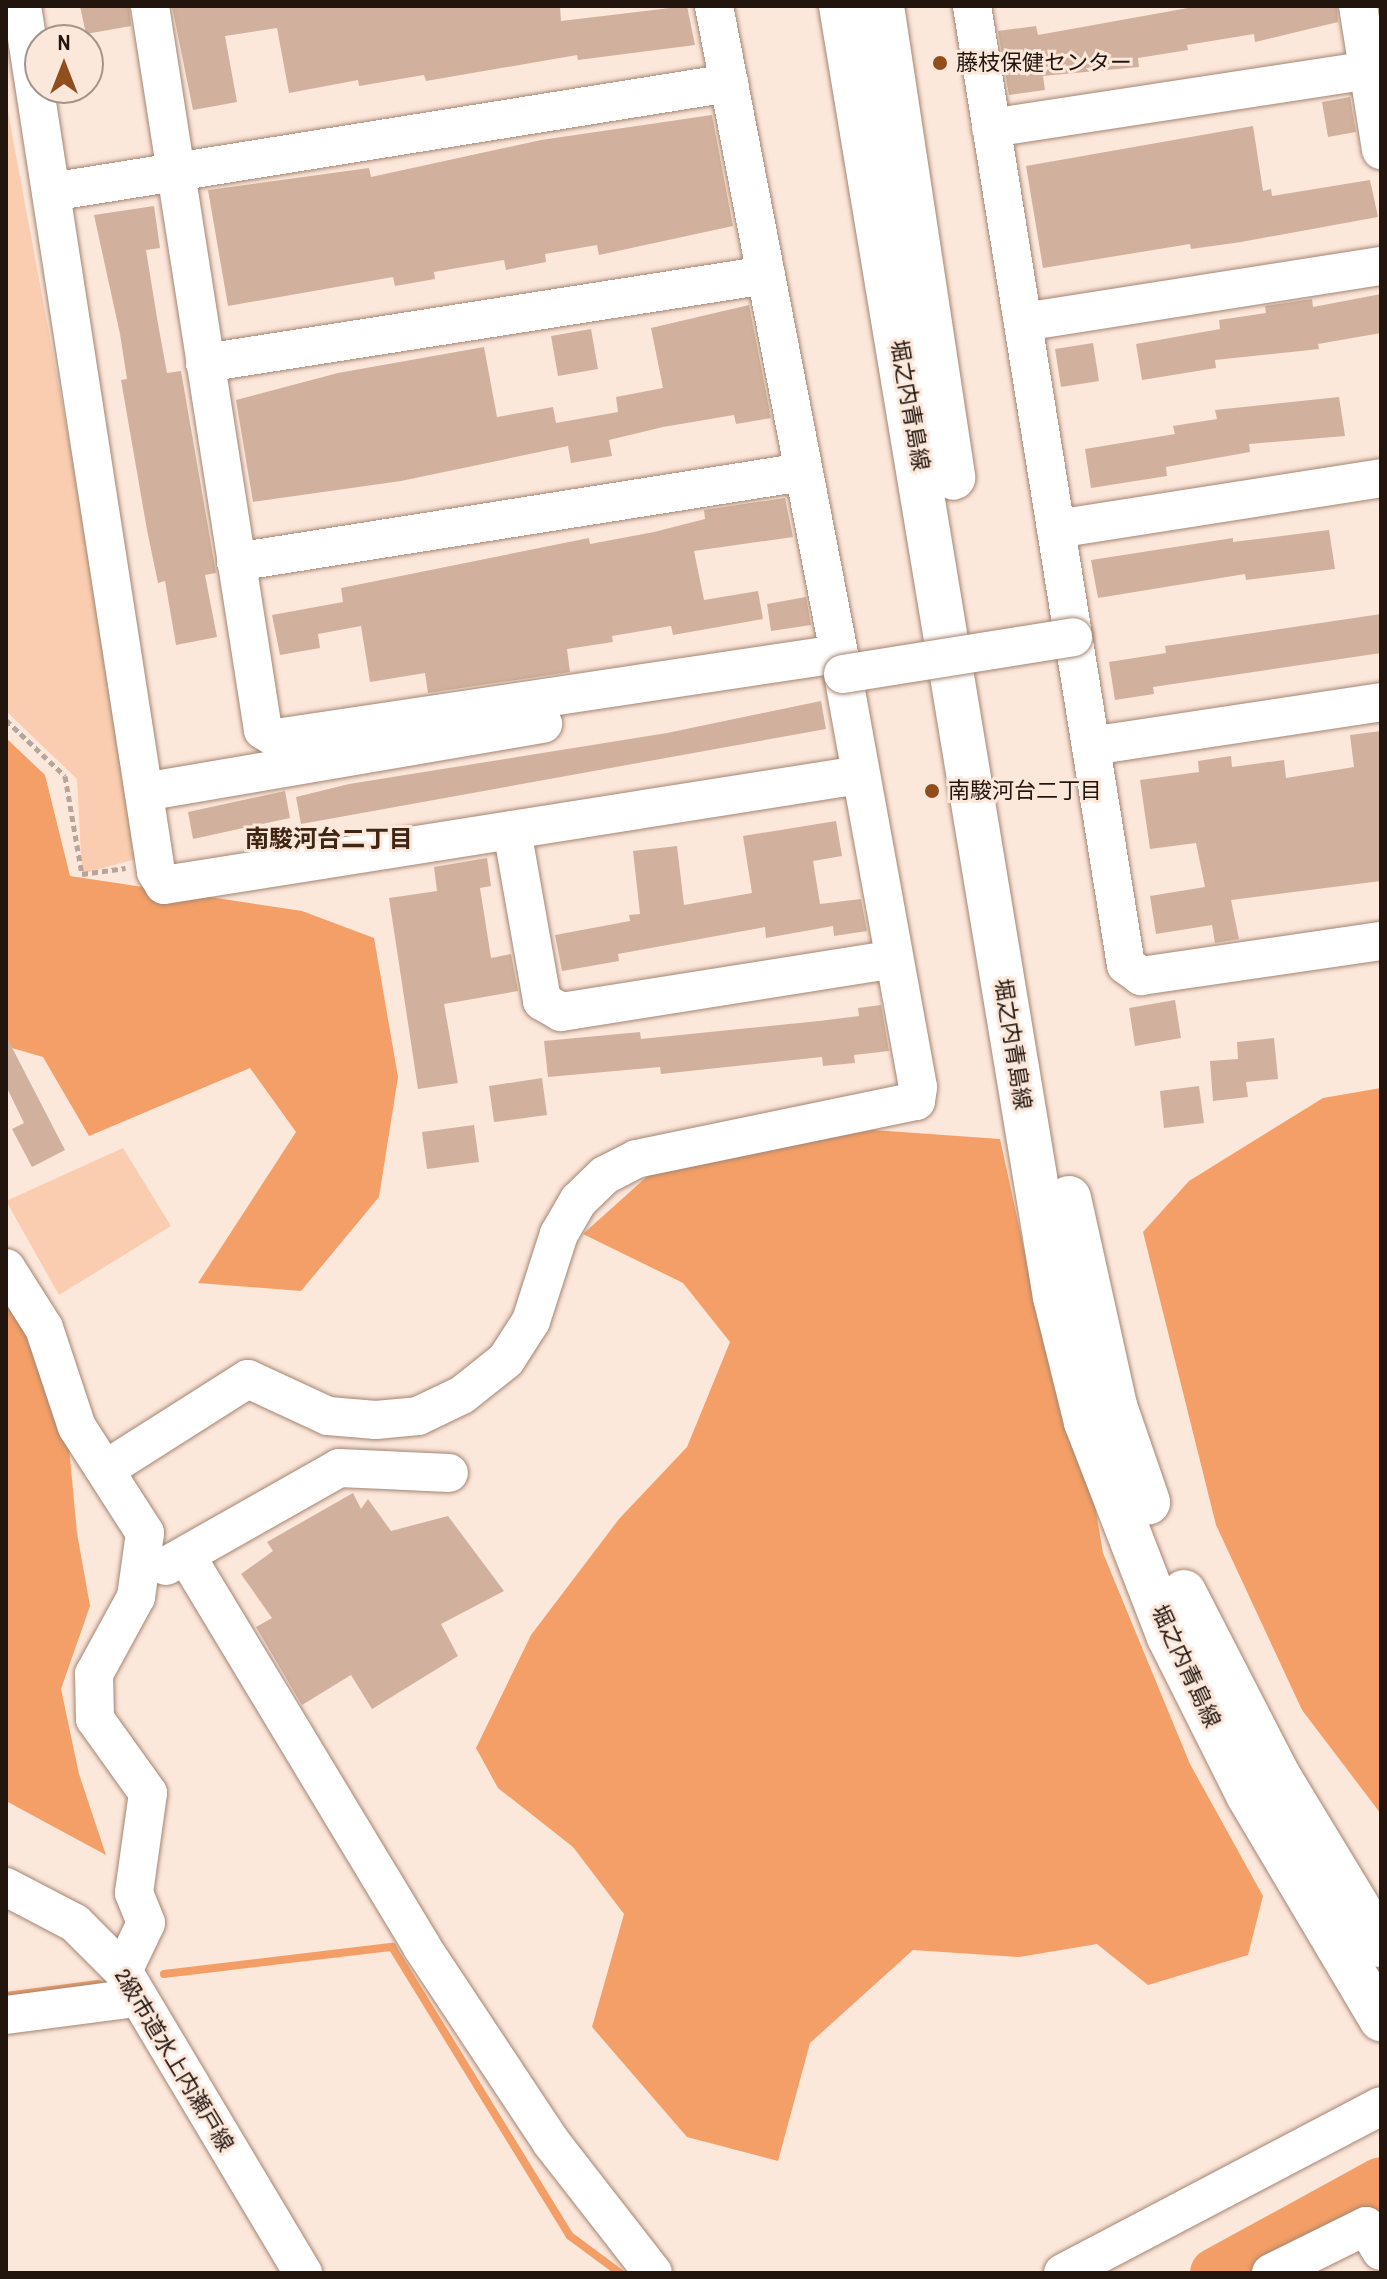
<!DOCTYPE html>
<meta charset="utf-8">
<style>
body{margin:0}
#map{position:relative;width:1387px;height:2279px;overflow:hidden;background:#fce7db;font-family:"Archivo Narrow","Noto Sans JP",sans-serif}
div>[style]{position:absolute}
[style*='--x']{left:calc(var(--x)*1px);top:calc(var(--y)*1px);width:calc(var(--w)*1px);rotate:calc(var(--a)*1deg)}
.green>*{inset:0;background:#fbcdb0}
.forest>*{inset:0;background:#f49f67}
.stream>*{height:8px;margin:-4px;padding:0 4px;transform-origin:4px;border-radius:4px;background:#f39e66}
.river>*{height:50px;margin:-25px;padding:0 25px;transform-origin:25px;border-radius:25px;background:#f39e66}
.building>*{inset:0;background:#d1b19d}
.path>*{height:5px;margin-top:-2.5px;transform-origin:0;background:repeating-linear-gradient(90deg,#b7a59b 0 6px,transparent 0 10px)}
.roads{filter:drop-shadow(0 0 2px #a48572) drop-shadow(0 0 2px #a48572)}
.minor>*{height:38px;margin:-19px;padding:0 19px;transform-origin:19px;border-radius:19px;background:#fff}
.major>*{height:44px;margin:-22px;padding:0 22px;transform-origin:22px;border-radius:22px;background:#fff}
.bridges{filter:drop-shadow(0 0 2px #a48572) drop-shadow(0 0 2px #a48572)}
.minor-bridge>*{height:38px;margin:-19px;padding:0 19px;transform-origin:19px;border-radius:19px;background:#fff}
.dots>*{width:22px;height:22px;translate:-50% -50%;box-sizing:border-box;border:4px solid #fce7db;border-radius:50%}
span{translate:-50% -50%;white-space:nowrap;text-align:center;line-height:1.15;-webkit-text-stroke:6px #fce7db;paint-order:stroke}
.poi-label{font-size:22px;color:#21150e}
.left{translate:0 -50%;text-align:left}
.street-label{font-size:22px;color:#21150e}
.neighbourhood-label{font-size:24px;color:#3e2514;font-weight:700}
.frame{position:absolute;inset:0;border:8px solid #21150e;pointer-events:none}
.north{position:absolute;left:24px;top:24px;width:80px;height:80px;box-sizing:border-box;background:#fce7db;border:2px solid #a49389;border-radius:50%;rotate:0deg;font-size:22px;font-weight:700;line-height:32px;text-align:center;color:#21150e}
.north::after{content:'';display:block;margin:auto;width:28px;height:36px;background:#914e1d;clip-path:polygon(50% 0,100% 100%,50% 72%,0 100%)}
</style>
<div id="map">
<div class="green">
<div style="clip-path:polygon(6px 101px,146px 856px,82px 874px,77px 779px,6px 711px)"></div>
<div style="clip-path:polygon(123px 1148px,171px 1226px,59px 1295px,6px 1201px)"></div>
</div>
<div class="forest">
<div style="clip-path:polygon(6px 738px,45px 775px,70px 876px,302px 911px,374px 938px,398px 1077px,379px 1197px,301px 1291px,198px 1283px,296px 1132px,250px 1068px,89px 1136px,43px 1057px,12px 1048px,6px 1038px)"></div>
<div style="clip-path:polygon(1381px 1088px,1381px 1814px,1302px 1710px,1216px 1525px,1143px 1232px,1189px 1181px,1323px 1098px)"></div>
<div style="clip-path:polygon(873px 1130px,1000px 1139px,1046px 1351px,1088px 1464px,1103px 1553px,1190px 1764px,1263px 1896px,1248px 1955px,1148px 1985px,1097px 1944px,1019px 1957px,913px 1950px,810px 2043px,778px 2161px,687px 2137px,592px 2027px,624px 1914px,573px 1847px,498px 1788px,476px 1748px,531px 1635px,619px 1519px,687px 1447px,730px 1342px,683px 1283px,583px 1234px,652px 1172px)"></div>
<div style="clip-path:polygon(6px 1244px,58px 1330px,77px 1533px,90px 1606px,61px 1689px,79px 1774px,106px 1855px,6px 1801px)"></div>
</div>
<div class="stream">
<div style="--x:164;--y:1974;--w:230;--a:-6.8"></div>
<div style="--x:392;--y:1947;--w:339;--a:58.4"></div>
<div style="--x:570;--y:2236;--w:62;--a:36.5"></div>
<div style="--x:6;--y:1996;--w:93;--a:-7.4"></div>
</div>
<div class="river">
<div style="--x:1215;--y:2273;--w:189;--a:-28.7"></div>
</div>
<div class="building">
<div style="clip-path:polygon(80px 6px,129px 6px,131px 26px,86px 34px)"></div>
<div style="clip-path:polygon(172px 6px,560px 6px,561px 21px,687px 6px,695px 45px,578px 60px,577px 55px,426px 81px,424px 75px,359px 86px,358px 80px,289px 93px,277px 28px,225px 36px,237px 102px,193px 110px)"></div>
<div style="clip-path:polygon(1199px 6px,1337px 6px,1338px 22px,1255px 42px,1254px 34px,1187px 45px,1188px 50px,1138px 58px,1139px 67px,1043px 76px,1045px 90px,1009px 95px,998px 31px,1036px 26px,1038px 35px)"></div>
<div style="clip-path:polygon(1350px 97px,1356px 132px,1328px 137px,1322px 102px)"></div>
<div style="clip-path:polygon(712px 115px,733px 226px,599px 255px,597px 245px,545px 254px,546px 262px,506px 270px,504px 260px,434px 272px,435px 279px,395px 286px,393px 277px,228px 306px,208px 190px,369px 168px,371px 177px,541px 140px)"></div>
<div style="clip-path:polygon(1253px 126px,1263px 191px,1271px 189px,1272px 196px,1370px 180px,1378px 217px,1241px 242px,1191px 249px,1190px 244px,1043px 268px,1026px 166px)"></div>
<div style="clip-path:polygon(154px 206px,160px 248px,146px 250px,157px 318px,167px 373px,181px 371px,216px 573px,205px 575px,217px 637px,176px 645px,165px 581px,158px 583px,147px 530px,121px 380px,127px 379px,120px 334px,94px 215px)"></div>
<div style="clip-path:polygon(1381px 294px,1381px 333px,1318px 344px,1319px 349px,1215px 360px,1216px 368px,1142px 380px,1136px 344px,1220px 329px,1219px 320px,1266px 313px,1265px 306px,1312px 299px,1313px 307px)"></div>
<div style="clip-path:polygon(749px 305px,771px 418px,736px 424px,734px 415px,663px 427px,609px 440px,612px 456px,571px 463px,568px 446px,401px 481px,253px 502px,236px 400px,338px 373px,484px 347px,497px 417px,553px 407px,556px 423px,618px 412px,616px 397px,663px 388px,651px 328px)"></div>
<div style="clip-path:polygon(591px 329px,598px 369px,558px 376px,551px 336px)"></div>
<div style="clip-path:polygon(1093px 343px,1099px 381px,1061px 387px,1055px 349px)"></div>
<div style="clip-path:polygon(1339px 397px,1345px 436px,1249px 444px,1250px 452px,1166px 467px,1167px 476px,1091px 488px,1085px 449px,1175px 434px,1173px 426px,1217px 419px,1215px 410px)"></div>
<div style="clip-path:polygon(785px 498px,793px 537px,694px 551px,704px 600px,758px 591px,763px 619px,673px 635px,671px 626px,612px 636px,613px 642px,567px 649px,570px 672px,428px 693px,425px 673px,370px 682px,361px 626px,318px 634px,320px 648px,280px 655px,272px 615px,343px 602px,341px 588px,589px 538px,590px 544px,654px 532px,705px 519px,704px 510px)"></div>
<div style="clip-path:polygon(1329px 530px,1335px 569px,1246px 580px,1245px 574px,1098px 598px,1091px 560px,1233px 538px,1233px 542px)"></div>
<div style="clip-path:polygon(806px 597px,811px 625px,771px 631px,767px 604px)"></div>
<div style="clip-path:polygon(1381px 614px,1381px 653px,1153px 687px,1154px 694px,1115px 700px,1109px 662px,1166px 653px,1165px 646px)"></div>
<div style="clip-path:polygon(821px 701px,826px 729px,301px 824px,296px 797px,349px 784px,667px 733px)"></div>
<div style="clip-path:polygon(1381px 731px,1381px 881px,1231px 900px,1239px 939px,1215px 943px,1212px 925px,1156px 934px,1150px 896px,1205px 887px,1196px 843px,1150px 849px,1140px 780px,1199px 772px,1198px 761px,1231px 756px,1232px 767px,1284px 760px,1286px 778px,1354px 767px,1350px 735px)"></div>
<div style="clip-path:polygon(285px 791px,290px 818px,193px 839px,188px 812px)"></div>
<div style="clip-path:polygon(836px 821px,842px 856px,813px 861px,820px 904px,861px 899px,867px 931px,834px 936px,833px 926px,766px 938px,765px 927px,618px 954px,619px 961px,562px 971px,555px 935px,630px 921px,629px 915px,640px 914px,633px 851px,677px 846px,684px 905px,752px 893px,743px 836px)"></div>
<div style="clip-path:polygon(487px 858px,491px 886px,480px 888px,491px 958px,511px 954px,518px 991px,444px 1004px,458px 1083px,418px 1089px,389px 898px,437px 891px,434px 867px)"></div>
<div style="clip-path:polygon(1175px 1000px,1181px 1038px,1135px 1046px,1129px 1008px)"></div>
<div style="clip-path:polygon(881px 1005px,889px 1051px,854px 1055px,855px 1063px,823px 1066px,822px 1057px,661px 1074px,660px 1067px,548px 1077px,544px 1041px,640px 1032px,641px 1039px,819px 1021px,859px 1016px,858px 1008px)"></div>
<div style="clip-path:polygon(6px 1036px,65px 1150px,32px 1167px,12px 1129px,24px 1123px,6px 1086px)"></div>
<div style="clip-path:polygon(1274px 1038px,1278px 1079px,1246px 1082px,1248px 1097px,1213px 1101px,1210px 1061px,1238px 1059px,1237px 1042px)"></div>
<div style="clip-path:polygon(542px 1078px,547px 1115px,494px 1122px,489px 1086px)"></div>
<div style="clip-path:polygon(1199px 1086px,1204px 1123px,1164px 1128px,1160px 1091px)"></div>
<div style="clip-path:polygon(474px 1125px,479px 1162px,427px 1169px,422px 1132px)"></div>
<div style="clip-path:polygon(353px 1493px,361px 1509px,368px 1499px,391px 1531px,448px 1516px,504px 1591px,441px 1624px,458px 1656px,372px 1709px,351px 1675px,302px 1705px,256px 1627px,272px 1618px,241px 1574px,273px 1551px,267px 1542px)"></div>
</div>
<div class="path">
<div style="--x:6;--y:720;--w:81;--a:43.5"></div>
<div style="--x:65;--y:776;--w:99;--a:80.2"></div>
<div style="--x:82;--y:874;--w:44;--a:-7.8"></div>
</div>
<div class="roads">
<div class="minor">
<div style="--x:22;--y:6;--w:876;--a:81.2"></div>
<div style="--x:156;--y:872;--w:15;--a:58"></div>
<div style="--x:164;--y:885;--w:704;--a:-8.99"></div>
<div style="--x:150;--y:6;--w:733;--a:81.13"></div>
<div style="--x:263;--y:730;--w:15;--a:32"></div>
<div style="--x:276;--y:738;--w:568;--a:-8.5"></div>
<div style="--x:972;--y:6;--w:971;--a:80.88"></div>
<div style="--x:1126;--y:965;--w:19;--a:36"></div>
<div style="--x:1141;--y:976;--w:243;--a:-8.3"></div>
<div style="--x:1358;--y:6;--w:146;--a:80.9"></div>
<div style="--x:991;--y:128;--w:381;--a:-8.7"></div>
<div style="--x:51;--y:192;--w:687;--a:-9.13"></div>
<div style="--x:1023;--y:322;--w:362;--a:-8.9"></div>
<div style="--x:205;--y:363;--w:568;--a:-8.91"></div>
<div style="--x:1056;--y:529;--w:329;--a:-8.9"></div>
<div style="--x:236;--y:562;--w:574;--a:-9.02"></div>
<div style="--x:1091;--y:746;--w:293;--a:-8.6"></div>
<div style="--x:144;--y:792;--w:405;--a:-9.7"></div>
<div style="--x:512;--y:830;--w:174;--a:80"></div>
<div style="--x:542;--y:1001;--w:22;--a:30"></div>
<div style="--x:561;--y:1012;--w:337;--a:-9"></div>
<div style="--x:6;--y:1268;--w:71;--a:57.7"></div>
<div style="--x:44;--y:1328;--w:104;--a:71.6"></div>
<div style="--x:77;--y:1427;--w:126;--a:57.3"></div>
<div style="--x:145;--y:1533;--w:65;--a:98"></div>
<div style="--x:136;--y:1597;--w:88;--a:118.6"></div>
<div style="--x:94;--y:1674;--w:45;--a:88.7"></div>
<div style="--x:95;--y:1719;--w:91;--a:54.4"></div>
<div style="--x:148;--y:1793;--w:101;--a:98"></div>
<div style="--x:134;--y:1893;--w:32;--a:68"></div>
<div style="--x:146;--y:1923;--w:53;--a:115.6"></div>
<div style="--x:106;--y:1469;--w:168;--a:-32.4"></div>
<div style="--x:248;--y:1379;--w:88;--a:24.8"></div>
<div style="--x:328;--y:1416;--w:48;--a:4.8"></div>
<div style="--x:376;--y:1420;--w:42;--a:-5.4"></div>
<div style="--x:418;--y:1416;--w:49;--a:-25.5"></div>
<div style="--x:462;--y:1395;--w:56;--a:-38.5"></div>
<div style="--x:506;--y:1360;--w:46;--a:-57.3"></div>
<div style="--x:531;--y:1321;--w:91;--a:-72.2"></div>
<div style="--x:559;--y:1234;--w:39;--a:-60"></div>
<div style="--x:579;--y:1200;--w:36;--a:-44"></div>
<div style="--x:605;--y:1175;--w:35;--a:-27"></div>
<div style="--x:636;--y:1159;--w:286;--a:-11.7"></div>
<div style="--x:916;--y:1101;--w:14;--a:-82"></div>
<div style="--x:918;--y:1087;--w:420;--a:-100.3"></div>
<div style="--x:843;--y:674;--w:680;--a:-100.93"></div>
<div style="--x:187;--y:1557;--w:455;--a:58.9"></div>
<div style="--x:422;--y:1947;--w:234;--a:56.5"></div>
<div style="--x:551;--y:2142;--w:166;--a:52.1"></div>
<div style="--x:166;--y:1566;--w:199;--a:-29.5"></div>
<div style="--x:339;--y:1468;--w:110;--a:2.6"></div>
<div style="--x:6;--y:1887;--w:78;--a:27.6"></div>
<div style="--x:75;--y:1923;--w:68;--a:45"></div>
<div style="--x:123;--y:1971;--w:352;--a:59.2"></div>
<div style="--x:6;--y:2015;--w:131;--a:-7.5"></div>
<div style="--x:1063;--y:2273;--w:359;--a:-27.7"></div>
<div style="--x:1271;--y:2273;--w:106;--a:-26.3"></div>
<div style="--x:1366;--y:2226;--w:29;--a:59"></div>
</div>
<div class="major">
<div style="--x:841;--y:6;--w:1309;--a:80.59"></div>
<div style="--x:1055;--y:1297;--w:129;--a:76.1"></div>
<div style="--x:1086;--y:1422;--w:230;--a:68.9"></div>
<div style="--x:1169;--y:1637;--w:177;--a:63.4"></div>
<div style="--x:1248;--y:1795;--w:261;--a:59.3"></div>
<div style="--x:882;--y:6;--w:477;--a:81.4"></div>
<div style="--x:1069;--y:1198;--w:213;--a:77.5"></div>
<div style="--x:1115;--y:1406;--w:102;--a:71"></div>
<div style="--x:1184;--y:1592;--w:206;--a:62.8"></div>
<div style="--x:1278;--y:1775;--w:199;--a:58.8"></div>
</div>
</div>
<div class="bridges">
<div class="minor-bridge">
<div style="--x:843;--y:674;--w:233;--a:-9.1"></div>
</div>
</div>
<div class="dots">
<div style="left:940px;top:63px;background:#914e1d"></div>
<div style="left:932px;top:791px;background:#914e1d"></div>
</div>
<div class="poi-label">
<span class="left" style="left:956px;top:63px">藤枝保健センター</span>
<span class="left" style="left:948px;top:791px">南駿河台二丁目</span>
</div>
<div class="street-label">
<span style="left:910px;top:405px;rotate:80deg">堀之内青島線</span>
<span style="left:1013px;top:1044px;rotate:81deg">堀之内青島線</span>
<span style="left:1186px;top:1666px;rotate:65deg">堀之内青島線</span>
<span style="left:174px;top:2060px;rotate:59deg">2級市道水上内瀬戸線</span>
</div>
<div class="neighbourhood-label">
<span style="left:329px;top:839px">南駿河台二丁目</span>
</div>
<div class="frame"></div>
<div class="north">N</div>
</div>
